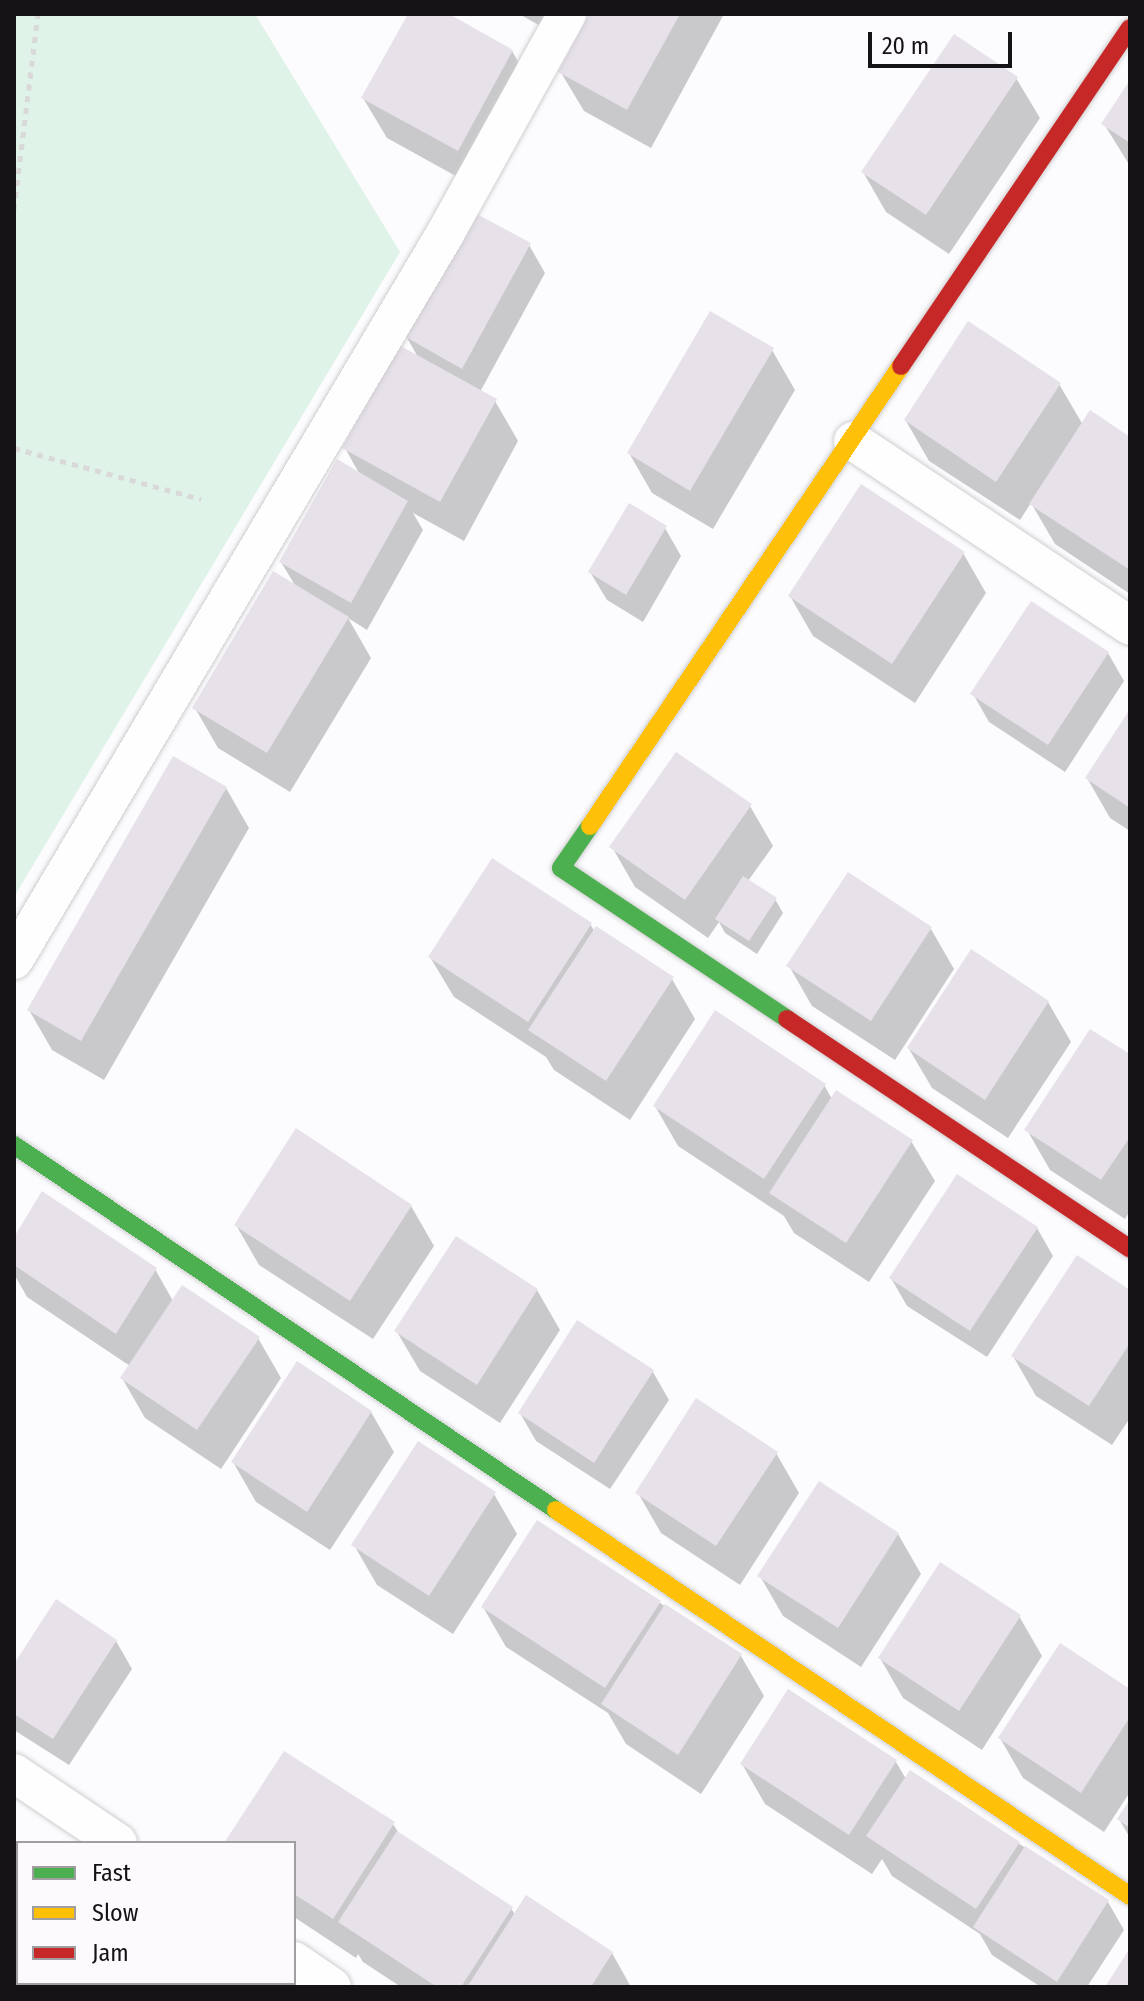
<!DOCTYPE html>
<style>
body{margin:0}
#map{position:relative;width:1144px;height:2001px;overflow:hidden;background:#fcfbfd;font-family:"Fira Sans Condensed",sans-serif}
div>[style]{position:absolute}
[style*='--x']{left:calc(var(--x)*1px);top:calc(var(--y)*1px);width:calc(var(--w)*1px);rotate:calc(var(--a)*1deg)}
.green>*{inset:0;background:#e0f3e8}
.shadow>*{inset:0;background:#0003}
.building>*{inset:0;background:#e7e1ea}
.path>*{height:5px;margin-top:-2.5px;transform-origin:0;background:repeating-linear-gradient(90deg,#d9d9da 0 6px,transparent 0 12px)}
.roads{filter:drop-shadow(0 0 2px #cfced0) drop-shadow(0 0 2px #cfced0)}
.street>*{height:38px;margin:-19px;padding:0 19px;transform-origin:19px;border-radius:19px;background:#fffeff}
.fast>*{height:18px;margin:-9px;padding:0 9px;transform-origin:9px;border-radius:9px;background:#4caf50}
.slow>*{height:18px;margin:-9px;padding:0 9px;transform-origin:9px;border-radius:9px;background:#ffc107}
.jam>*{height:18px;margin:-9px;padding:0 9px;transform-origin:9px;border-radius:9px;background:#c62828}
span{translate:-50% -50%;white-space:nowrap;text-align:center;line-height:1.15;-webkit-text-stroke:8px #fdfafe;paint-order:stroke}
.frame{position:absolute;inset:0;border:16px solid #151315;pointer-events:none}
.legend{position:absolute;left:16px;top:1841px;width:280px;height:144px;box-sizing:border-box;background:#fdfafe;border:2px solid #a09ea1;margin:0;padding:10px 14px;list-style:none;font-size:24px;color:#151315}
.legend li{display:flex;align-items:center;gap:16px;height:40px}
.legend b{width:40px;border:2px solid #a09ea1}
.scale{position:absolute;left:868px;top:32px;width:144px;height:36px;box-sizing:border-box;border:4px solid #151315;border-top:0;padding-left:10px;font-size:24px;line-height:28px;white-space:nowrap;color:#151315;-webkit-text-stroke:6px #fdfafe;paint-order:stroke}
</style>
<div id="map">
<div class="green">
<div style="clip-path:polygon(14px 14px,255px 14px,400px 252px,14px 897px)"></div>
</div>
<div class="shadow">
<div style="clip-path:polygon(410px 14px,445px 14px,512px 51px,535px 91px,481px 190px,387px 138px,363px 98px)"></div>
<div style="clip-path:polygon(519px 14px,575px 14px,562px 38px)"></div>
<div style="clip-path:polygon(592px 14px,724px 14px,651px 148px,584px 111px,560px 71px)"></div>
<div style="clip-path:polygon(1016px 78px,1040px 118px,949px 254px,886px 212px,863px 172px)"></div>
<div style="clip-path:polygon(1130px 84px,1130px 166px,1104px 124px)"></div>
<div style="clip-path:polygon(529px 245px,545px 273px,480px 392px,495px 401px,518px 441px,464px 541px,413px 513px,423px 530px,367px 630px,348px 618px,371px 658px,290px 792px,218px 748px,195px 708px,296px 587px,281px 562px,360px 475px,345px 448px,419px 359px,406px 336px)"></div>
<div style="clip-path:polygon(772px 350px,795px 390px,713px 529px,652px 493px,629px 453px)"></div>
<div style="clip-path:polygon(1059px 384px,1083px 425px,1130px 439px,1130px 594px,1055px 544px,1031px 503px,1020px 520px,929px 461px,906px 421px)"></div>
<div style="clip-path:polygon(665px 528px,681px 556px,643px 622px,607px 600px,590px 572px)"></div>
<div style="clip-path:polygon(963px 553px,986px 593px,915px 703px,813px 636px,790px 596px)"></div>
<div style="clip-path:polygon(1108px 653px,1124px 681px,1065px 772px,989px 722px,973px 694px)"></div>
<div style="clip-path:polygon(1130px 712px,1130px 831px,1110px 818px,1087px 778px)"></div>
<div style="clip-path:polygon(226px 788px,249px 828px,104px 1080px,52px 1050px,29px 1010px)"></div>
<div style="clip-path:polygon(750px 806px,773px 846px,748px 881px,775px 899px,783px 913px,757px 954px,725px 933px,719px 922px,708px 938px,635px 887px,612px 847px)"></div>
<div style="clip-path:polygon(590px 924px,595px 932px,672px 979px,695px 1019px,630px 1120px,554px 1070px,546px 1057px,454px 997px,430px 957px)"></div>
<div style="clip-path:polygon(931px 929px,954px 969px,895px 1060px,812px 1006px,789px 966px)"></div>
<div style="clip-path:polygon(1048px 1002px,1071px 1042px,1008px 1138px,932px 1088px,909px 1049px)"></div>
<div style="clip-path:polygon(1130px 1057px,1130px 1211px,1125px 1219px,1050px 1170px,1027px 1130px)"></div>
<div style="clip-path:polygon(824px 1085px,832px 1099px,911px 1141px,935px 1181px,869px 1282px,794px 1233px,784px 1216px,678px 1146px,655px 1106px)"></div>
<div style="clip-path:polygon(411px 1206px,434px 1246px,373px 1339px,259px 1265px,236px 1225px)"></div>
<div style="clip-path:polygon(1037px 1228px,1053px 1256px,987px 1357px,907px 1306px,891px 1278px)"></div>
<div style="clip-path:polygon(14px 1241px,155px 1269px,173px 1301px,258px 1338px,281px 1378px,221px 1469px,145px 1418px,122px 1378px,130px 1366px,27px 1297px,14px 1274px)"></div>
<div style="clip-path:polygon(537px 1290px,560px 1330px,500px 1423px,420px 1371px,397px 1332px)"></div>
<div style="clip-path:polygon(1130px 1292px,1130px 1418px,1112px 1445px,1036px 1396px,1013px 1356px)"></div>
<div style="clip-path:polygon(578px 1323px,653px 1372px,669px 1400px,610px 1489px,536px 1441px,520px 1413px)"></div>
<div style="clip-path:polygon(371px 1412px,394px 1452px,330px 1550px,256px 1502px,233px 1462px)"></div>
<div style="clip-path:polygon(776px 1453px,799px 1493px,740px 1585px,661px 1533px,638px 1493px)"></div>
<div style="clip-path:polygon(494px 1494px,517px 1534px,453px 1634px,377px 1585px,354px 1545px)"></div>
<div style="clip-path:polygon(538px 1523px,741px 1656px,764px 1696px,701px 1794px,626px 1744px,608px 1713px,506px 1647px,483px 1607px)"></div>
<div style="clip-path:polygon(898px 1534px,921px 1574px,861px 1667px,783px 1616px,760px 1576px)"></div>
<div style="clip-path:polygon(1019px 1616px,1042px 1656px,982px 1750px,903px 1698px,880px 1658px)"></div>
<div style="clip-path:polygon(116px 1641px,132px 1669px,69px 1765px,14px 1730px,14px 1668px)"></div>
<div style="clip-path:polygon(1130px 1691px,1130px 1792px,1104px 1832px,1023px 1778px,1000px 1738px)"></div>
<div style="clip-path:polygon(896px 1762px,906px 1779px,1018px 1843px,1108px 1902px,1124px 1930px,1087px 1987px,1041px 1987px,992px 1955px,980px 1934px,892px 1876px,882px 1859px,872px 1874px,765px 1804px,742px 1764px)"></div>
<div style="clip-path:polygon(1130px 1803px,1130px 1838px,1119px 1819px)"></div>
<div style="clip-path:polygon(393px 1824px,400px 1835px,511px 1908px,515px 1915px,612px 1953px,631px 1987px,401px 1987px,363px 1962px,358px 1954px,356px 1958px,294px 1917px,294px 1843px,226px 1843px)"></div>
</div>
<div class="building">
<div style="clip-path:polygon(408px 14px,449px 14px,513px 50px,458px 151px,361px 98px)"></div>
<div style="clip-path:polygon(589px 14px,680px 14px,627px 110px,558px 72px)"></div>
<div style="clip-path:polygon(954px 34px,1018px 77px,926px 215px,861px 172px)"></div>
<div style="clip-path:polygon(1130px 80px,1130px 143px,1101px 124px)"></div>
<div style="clip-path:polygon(471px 211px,531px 243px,462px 369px,404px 336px)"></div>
<div style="clip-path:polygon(710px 311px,774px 348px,690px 491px,627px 453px)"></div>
<div style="clip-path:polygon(968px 321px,1061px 383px,996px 482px,904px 420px)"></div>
<div style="clip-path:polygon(399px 345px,497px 399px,440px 502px,342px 448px)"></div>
<div style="clip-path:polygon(1090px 410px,1130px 437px,1130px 570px,1029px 504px)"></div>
<div style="clip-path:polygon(337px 459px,408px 501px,351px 603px,279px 562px)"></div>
<div style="clip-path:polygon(861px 484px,965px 552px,892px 664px,788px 596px)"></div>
<div style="clip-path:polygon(629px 503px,667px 526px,626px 595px,588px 572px)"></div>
<div style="clip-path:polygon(273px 571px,349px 617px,267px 753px,192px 708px)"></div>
<div style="clip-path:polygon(1031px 601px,1109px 652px,1048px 745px,970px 694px)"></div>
<div style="clip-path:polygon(1130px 709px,1130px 808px,1085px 778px)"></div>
<div style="clip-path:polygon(676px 752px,752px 804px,685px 900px,609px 847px)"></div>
<div style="clip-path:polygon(173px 756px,227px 787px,81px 1041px,27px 1010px)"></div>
<div style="clip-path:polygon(492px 858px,592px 923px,528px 1022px,428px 957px)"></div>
<div style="clip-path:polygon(848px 872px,932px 927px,871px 1021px,786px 966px)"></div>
<div style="clip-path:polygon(743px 876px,777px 898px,749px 941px,715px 919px)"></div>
<div style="clip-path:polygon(596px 926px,674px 977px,606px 1081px,528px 1030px)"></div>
<div style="clip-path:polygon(971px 949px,1049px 1001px,985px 1100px,907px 1048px)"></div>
<div style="clip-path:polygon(715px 1010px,826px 1084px,764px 1179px,653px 1106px)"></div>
<div style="clip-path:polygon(1090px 1029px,1130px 1054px,1130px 1137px,1101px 1180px,1024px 1130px)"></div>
<div style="clip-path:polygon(836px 1090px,913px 1140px,846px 1243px,769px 1193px)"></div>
<div style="clip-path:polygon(296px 1128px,412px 1205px,350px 1301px,234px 1225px)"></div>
<div style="clip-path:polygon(957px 1174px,1038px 1227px,970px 1331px,889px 1278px)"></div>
<div style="clip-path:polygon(42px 1191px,157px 1268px,116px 1334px,14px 1265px,14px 1237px)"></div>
<div style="clip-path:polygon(456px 1236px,538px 1289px,477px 1385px,394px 1331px)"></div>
<div style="clip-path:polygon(1077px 1255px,1130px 1290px,1130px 1343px,1089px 1406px,1011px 1356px)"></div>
<div style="clip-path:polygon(182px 1285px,260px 1337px,197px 1430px,120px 1378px)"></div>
<div style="clip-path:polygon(577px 1320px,654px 1370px,594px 1463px,518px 1413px)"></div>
<div style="clip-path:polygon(297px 1361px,372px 1411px,307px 1512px,231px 1462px)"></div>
<div style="clip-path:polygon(696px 1398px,778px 1452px,716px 1546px,635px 1493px)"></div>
<div style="clip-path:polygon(418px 1441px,496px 1492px,429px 1596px,351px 1545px)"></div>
<div style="clip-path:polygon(819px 1481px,899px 1533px,838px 1628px,757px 1576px)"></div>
<div style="clip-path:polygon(537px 1520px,661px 1601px,605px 1688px,481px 1607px)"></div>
<div style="clip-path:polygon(940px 1562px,1021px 1615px,959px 1711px,878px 1658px)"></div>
<div style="clip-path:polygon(56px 1599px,117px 1640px,53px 1739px,14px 1714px,14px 1664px)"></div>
<div style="clip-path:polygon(665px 1604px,742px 1654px,678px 1755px,601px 1704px)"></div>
<div style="clip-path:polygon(1060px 1643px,1130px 1689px,1130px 1717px,1081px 1793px,998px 1738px)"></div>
<div style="clip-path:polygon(788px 1689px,897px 1760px,849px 1835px,740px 1764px)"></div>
<div style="clip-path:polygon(284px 1751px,395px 1822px,333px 1919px,294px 1894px,294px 1843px,224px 1843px)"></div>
<div style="clip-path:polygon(910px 1770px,1020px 1842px,976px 1909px,866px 1836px)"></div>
<div style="clip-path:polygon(1130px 1799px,1130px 1828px,1117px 1819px)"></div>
<div style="clip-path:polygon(397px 1831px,513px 1907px,461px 1987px,437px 1987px,338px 1922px)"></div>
<div style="clip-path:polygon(1025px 1846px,1109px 1900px,1057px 1982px,973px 1927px)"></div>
<div style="clip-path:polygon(526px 1895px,613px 1952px,591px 1987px,467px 1987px)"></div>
<div style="clip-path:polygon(1130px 1948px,1130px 1987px,1105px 1987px)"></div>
</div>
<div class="path">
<div style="--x:14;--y:209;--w:196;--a:-83"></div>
<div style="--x:14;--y:448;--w:194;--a:15.3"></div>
</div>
<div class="roads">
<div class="street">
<div style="--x:853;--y:441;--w:333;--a:33.7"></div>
<div style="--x:14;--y:960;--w:844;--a:-59.3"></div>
<div style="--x:445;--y:234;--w:252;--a:-61"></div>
<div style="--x:14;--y:1773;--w:125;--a:33.9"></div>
<div style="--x:294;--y:1961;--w:46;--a:34.4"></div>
</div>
<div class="fast">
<div style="--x:590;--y:826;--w:51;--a:124.6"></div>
<div style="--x:561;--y:868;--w:272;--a:33.7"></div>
<div style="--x:14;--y:1145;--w:653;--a:33.96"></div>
</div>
<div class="slow">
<div style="--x:590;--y:826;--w:555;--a:-55.94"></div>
<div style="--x:556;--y:1510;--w:692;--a:33.92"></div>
</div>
<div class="jam">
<div style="--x:901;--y:366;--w:408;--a:-55.9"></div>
<div style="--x:787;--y:1019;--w:413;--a:33.8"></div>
</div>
</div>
<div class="frame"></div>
<ul class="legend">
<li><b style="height:10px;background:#4caf50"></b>Fast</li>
<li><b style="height:10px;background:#ffc107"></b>Slow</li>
<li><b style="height:10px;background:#c62828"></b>Jam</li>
</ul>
<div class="scale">20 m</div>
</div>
